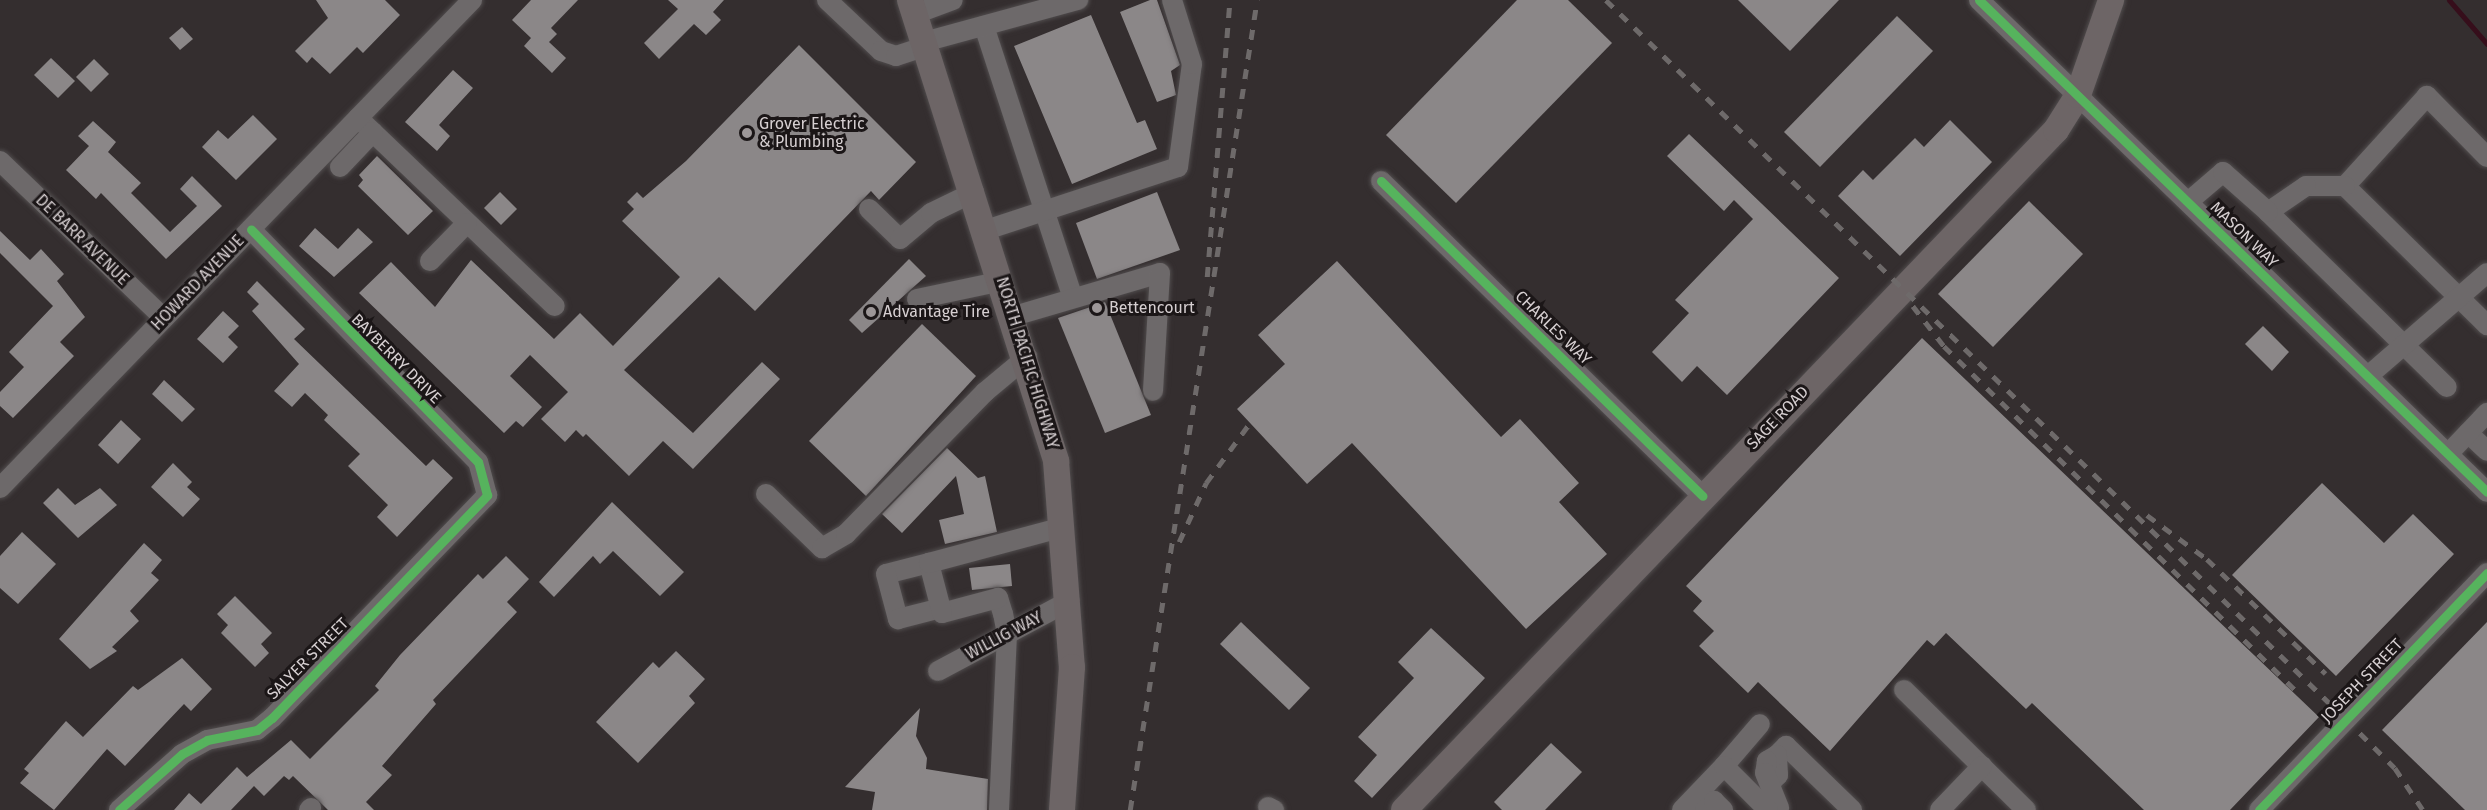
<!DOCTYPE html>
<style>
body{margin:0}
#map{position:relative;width:2487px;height:810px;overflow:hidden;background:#342e2f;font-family:"Fira Sans",sans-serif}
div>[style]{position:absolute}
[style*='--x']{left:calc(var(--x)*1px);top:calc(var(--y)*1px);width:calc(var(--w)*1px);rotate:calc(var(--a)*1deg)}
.stream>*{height:5px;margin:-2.5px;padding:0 2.5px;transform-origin:2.5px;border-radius:2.5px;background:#360e1b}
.building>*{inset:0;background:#8b8788}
.roads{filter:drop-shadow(0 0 2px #504c4d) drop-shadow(0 0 2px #504c4d)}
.minor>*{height:20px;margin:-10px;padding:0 10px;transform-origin:10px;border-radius:10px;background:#6d696a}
.major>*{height:26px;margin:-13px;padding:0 13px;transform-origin:13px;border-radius:13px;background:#6d6566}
.rail>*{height:4.5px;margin-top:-2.25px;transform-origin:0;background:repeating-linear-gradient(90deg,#6e6a6a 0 10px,transparent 0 20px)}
.cycleway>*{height:9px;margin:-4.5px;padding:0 4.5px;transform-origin:4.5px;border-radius:4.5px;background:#56b35d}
.dots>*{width:16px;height:16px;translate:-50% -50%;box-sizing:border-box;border:3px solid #1b1617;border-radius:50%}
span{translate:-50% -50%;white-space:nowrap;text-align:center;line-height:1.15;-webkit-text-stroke:6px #1b1617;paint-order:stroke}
.poi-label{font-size:16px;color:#d6cfd1}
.left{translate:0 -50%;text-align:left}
.street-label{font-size:16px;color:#d6cfd1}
</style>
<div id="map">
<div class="stream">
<div style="--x:2449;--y:0;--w:58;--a:49.2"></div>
</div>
<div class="building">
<div style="clip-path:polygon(316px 0,385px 0,400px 15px,363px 53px,357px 47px,330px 74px,312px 57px,307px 63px,295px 51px,328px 18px)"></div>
<div style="clip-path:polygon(531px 0,578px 0,551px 28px,557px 34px,549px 42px,566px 58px,552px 73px,524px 46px,531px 38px,512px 20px)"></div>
<div style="clip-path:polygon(668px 0,724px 0,713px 12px,721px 20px,706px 35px,694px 24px,659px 59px,644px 43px,678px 9px)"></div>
<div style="clip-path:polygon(1150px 0,1157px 0,1180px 65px,1171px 71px,1176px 95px,1157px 102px,1120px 12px)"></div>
<div style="clip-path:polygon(1517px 0,1568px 0,1612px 43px,1456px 203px,1386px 135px)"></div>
<div style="clip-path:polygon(1738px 0,1839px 0,1790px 51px)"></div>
<div style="clip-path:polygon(1091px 15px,1137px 123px,1145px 120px,1157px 149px,1072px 184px,1014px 46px)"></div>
<div style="clip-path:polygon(1897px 16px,1933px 51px,1820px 167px,1784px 132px)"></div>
<div style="clip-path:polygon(182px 27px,193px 39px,180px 50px,169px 38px)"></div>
<div style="clip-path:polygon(799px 45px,916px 162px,879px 200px,871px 191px,755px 311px,719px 277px,624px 370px,693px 433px,762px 362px,780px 379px,693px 469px,663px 441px,629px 476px,586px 434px,583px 437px,576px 430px,565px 442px,541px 419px,568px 392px,530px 355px,510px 376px,542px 407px,523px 427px,516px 421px,504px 433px,359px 293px,391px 262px,435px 307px,471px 260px,554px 339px,580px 313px,613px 346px,680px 277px,622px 221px,634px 209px,627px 202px,637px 192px,643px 198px,686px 161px)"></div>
<div style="clip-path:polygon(51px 58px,75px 81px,58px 98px,34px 75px)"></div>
<div style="clip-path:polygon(94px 59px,109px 74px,91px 92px,76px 77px)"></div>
<div style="clip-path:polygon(453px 70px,473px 88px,439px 125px,450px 136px,437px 151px,405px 122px)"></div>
<div style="clip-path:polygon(253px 115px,277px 139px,236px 180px,202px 147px,218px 130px,228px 139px)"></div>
<div style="clip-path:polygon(1950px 120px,1992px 162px,1900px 256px,1838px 196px,1863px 170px,1873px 180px,1915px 138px,1924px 147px)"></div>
<div style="clip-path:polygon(93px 121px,116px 142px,108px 152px,141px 183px,131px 193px,170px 232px,197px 206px,180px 189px,192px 176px,222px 206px,166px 259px,101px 193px,96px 199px,66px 170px,89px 146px,78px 136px)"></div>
<div style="clip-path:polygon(1689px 134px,1839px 278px,1727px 395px,1697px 366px,1682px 382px,1652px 352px,1689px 313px,1675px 300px,1753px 219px,1734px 200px,1724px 211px,1667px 156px)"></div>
<div style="clip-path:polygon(377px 156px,433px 211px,408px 235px,358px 186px,363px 180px,359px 175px)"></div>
<div style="clip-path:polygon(500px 192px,517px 209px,501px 225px,484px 208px)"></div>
<div style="clip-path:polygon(1157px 192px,1180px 250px,1097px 279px,1076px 223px)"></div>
<div style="clip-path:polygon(2029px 201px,2083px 254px,1993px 347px,1938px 294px)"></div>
<div style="clip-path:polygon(315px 228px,338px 249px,358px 228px,373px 242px,334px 277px,299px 246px)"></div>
<div style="clip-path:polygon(0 231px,30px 260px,41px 249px,64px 274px,57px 281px,85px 317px,60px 342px,74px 356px,13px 418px,0 406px,0 392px,24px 367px,9px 352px,53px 306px,0 253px)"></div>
<div style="clip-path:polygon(909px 259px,926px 276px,862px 333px,849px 320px)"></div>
<div style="clip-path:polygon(1337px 261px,1501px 437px,1520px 419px,1579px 483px,1559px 502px,1607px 554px,1526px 629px,1352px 443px,1307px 484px,1237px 409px,1285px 364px,1258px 335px)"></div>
<div style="clip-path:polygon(257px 281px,305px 329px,294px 339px,426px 466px,433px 459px,453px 478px,397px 537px,377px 517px,388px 505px,348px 466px,360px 454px,324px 420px,328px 415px,305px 393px,292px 407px,274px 391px,299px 364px,252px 311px,259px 304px,247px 292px)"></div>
<div style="clip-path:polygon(1105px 302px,1151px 415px,1105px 433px,1058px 318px)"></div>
<div style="clip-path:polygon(223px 311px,239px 326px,228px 337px,238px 347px,223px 363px,197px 339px)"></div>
<div style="clip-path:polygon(922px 324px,976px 376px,866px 496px,809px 441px)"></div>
<div style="clip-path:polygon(2263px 326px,2289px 352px,2272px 371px,2245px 344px)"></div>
<div style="clip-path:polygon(1922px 338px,2319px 717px,2230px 810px,2144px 810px,2032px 703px,2026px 709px,1946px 633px,1934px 646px,1927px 640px,1830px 751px,1758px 682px,1748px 693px,1699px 646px,1714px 631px,1693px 611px,1702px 601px,1686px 586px)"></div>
<div style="clip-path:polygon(164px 380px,195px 409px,182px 422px,152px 394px)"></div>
<div style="clip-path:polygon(121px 420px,141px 439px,118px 464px,98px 445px)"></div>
<div style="clip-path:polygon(947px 448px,978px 478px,985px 476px,997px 532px,945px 544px,939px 520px,964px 514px,956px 476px,902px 533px,882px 514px)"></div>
<div style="clip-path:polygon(173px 463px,192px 482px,187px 487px,200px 499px,183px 517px,151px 487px)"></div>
<div style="clip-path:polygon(2322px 483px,2384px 543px,2413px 514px,2454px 554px,2336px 676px,2232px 575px)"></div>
<div style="clip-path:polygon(58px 488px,75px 505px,100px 488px,117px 505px,78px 538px,43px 503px)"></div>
<div style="clip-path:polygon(612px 502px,684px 572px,660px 596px,613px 551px,600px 564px,593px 556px,554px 597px,539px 582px)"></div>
<div style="clip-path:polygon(22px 532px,56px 564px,18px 604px,0 588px,0 556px)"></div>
<div style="clip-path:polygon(144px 543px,162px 560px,151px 573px,159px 580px,130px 611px,139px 621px,112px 647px,117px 651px,90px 669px,59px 639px)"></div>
<div style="clip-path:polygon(506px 556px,529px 579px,507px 602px,517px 612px,433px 700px,436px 704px,382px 766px,392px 775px,366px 802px,374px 810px,328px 810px,293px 776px,289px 780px,284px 776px,264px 796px,254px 786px,231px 810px,174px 810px,189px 793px,201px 804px,237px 767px,247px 777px,291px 740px,310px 759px,379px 690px,375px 686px,400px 655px,478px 574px,483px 579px)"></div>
<div style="clip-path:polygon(1010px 564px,1012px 586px,972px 590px,969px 568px)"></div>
<div style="clip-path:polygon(235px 596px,272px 633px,261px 644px,269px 653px,255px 667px,221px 633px,228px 625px,217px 614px)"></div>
<div style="clip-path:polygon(1241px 622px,1310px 688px,1289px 710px,1220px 644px)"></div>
<div style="clip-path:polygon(2487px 622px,2487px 810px,2465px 810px,2382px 730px)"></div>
<div style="clip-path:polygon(1431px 628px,1485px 678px,1372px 798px,1354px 781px,1377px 755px,1358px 737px,1414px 678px,1398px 662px)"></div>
<div style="clip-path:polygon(676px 651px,705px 679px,689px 696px,695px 703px,638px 763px,596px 722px,653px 662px,659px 668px)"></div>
<div style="clip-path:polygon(182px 658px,212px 689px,191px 711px,184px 704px,125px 766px,107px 749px,54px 810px,20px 783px,29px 773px,24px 769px,66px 721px,83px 737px,133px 686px,138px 690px)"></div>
<div style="clip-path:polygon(920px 708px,916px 736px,927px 758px,926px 769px,988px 779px,987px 810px,872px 810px,875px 792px,845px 787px)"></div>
<div style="clip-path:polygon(1551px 743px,1582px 772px,1545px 810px,1502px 810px,1494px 802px)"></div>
</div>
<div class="roads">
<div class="minor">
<div style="--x:827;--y:0;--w:74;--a:43.4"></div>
<div style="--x:881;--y:51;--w:16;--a:18"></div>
<div style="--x:896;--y:56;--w:32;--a:-18"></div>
<div style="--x:1979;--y:0;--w:707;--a:44.08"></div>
<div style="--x:915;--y:14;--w:40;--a:-20.2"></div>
<div style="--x:984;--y:26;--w:286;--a:71.9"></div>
<div style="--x:924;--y:42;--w:160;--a:-15.3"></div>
<div style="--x:358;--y:118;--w:272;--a:43.7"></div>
<div style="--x:2487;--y:157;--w:86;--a:-134.5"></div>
<div style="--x:2427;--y:96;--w:122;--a:132.3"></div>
<div style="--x:2345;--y:186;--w:199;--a:44.4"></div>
<div style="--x:0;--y:161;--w:227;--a:43.8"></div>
<div style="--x:340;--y:167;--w:48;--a:-46.7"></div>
<div style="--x:1381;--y:181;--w:450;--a:44.4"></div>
<div style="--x:2345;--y:186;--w:39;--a:180"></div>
<div style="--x:2306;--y:186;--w:46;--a:145.6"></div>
<div style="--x:2268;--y:212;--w:250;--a:44.4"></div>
<div style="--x:2188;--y:202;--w:46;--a:-40.6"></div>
<div style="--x:2223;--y:172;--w:60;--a:41.6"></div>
<div style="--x:869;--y:209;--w:43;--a:44.1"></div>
<div style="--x:900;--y:239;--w:40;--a:-40"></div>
<div style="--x:931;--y:213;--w:48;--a:-26"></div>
<div style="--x:986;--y:230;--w:202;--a:-18.2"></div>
<div style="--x:1178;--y:167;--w:104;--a:-82.3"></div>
<div style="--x:1192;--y:64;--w:67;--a:-107.4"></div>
<div style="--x:430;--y:261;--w:53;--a:-45.8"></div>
<div style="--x:917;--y:299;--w:87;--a:-12"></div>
<div style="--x:1014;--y:316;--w:152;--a:-16.4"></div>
<div style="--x:1160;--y:273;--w:118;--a:93.4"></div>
<div style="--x:2368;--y:376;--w:157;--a:-40.9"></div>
<div style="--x:2468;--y:433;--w:26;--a:43"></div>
<div style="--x:2448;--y:454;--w:57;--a:-46.4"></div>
<div style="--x:0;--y:488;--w:679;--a:-45.95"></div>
<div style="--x:766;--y:494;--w:78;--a:44"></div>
<div style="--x:822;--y:548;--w:28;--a:-30"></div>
<div style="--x:846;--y:534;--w:199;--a:-45.6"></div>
<div style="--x:985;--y:392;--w:55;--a:-39.8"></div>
<div style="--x:929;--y:563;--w:44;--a:165.7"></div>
<div style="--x:886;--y:574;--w:47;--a:75.1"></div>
<div style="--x:898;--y:619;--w:44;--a:-14.3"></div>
<div style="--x:938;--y:671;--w:149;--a:-28.1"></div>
<div style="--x:1904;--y:690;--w:171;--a:44.5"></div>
<div style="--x:1777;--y:755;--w:13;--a:-45"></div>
<div style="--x:1786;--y:746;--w:92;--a:44.1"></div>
<div style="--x:1724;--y:766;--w:55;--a:-49.4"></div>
<div style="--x:1771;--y:782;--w:10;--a:-45"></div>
<div style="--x:1778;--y:775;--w:20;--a:-93"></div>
<div style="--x:1777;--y:755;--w:12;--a:149"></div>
<div style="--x:1767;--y:761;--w:12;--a:99"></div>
<div style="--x:1765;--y:773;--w:38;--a:68"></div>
<div style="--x:1268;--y:807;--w:7;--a:27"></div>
<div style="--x:119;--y:810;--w:84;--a:-41.6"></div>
<div style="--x:182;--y:754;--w:29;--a:-29"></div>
<div style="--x:207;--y:740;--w:51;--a:-11.3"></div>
<div style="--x:257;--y:730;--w:19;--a:-39"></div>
<div style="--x:272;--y:718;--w:310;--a:-46"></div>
<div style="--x:487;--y:495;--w:34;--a:-105"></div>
<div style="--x:478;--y:462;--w:325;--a:-134.3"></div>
<div style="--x:309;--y:810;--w:3;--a:-45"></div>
<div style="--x:999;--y:810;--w:176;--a:-87.4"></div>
<div style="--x:1007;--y:634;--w:20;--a:-101"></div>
<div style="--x:1003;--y:614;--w:17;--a:-107"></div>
<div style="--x:998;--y:598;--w:58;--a:165"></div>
<div style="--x:942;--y:613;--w:52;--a:-104.6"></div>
<div style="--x:929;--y:563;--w:139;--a:-15"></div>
<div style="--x:1682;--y:810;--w:61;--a:-46.3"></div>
<div style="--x:1724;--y:766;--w:62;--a:45"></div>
<div style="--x:1705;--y:810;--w:13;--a:-45"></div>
<div style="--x:1714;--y:801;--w:13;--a:45"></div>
<div style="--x:1940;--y:810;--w:61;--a:-46.3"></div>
<div style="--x:2259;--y:810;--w:329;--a:-46.1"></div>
</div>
<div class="major">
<div style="--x:910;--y:0;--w:484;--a:72.4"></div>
<div style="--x:1056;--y:461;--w:207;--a:85.6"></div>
<div style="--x:1072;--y:667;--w:143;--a:94"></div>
<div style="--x:1404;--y:810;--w:942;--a:-46.2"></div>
<div style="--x:2056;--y:130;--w:41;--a:-57.8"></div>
<div style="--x:2078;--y:95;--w:101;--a:-70.8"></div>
</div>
</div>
<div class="rail">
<div style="--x:1606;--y:0;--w:1032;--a:44.18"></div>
<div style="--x:2346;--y:719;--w:69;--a:45"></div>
<div style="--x:2395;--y:768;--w:50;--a:56.3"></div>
<div style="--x:1207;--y:277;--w:278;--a:-85.3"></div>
<div style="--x:1913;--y:306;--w:51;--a:52.2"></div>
<div style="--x:1944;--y:346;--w:493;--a:44.4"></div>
<div style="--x:2147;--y:515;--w:74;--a:36.3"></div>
<div style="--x:2207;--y:559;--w:165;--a:44"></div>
<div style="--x:1179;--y:542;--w:65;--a:-65.4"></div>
<div style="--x:1206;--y:483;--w:73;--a:-53.9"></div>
<div style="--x:1130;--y:810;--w:820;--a:-81.09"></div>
</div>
<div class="cycleway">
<div style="--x:1979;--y:0;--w:707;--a:44.08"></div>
<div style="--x:1381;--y:181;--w:450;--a:44.4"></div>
<div style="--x:119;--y:810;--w:84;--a:-41.6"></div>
<div style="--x:182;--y:754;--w:29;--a:-29"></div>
<div style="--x:207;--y:740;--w:51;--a:-11.3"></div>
<div style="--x:257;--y:730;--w:19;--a:-39"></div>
<div style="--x:272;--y:718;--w:310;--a:-46"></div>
<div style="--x:487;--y:495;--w:34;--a:-105"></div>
<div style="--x:478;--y:462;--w:325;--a:-134.3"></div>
<div style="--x:2259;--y:810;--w:329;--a:-46.1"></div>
</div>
<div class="dots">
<div style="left:747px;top:133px;background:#9d9798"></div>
<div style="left:1097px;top:308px;background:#9d9798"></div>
<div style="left:871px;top:312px;background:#9d9798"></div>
</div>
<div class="poi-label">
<span class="left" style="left:759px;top:133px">Grover Electric<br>&amp; Plumbing</span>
<span class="left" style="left:1109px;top:308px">Bettencourt</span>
<span class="left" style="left:883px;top:312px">Advantage Tire</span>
</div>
<div class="street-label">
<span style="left:2244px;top:235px;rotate:44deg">MASON WAY</span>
<span style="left:82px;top:240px;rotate:44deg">DE BARR AVENUE</span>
<span style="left:198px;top:283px;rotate:-46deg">HOWARD AVENUE</span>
<span style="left:1553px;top:328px;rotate:44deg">CHARLES WAY</span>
<span style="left:396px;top:359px;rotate:45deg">BAYBERRY DRIVE</span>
<span style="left:1027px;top:363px;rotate:73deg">NORTH PACIFIC HIGHWAY</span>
<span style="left:1778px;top:418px;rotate:-46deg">SAGE ROAD</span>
<span style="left:1004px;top:636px;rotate:-28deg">WILLIG WAY</span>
<span style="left:308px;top:659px;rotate:-45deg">SALYER STREET</span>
<span style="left:2362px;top:681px;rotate:-46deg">JOSEPH STREET</span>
</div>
</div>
